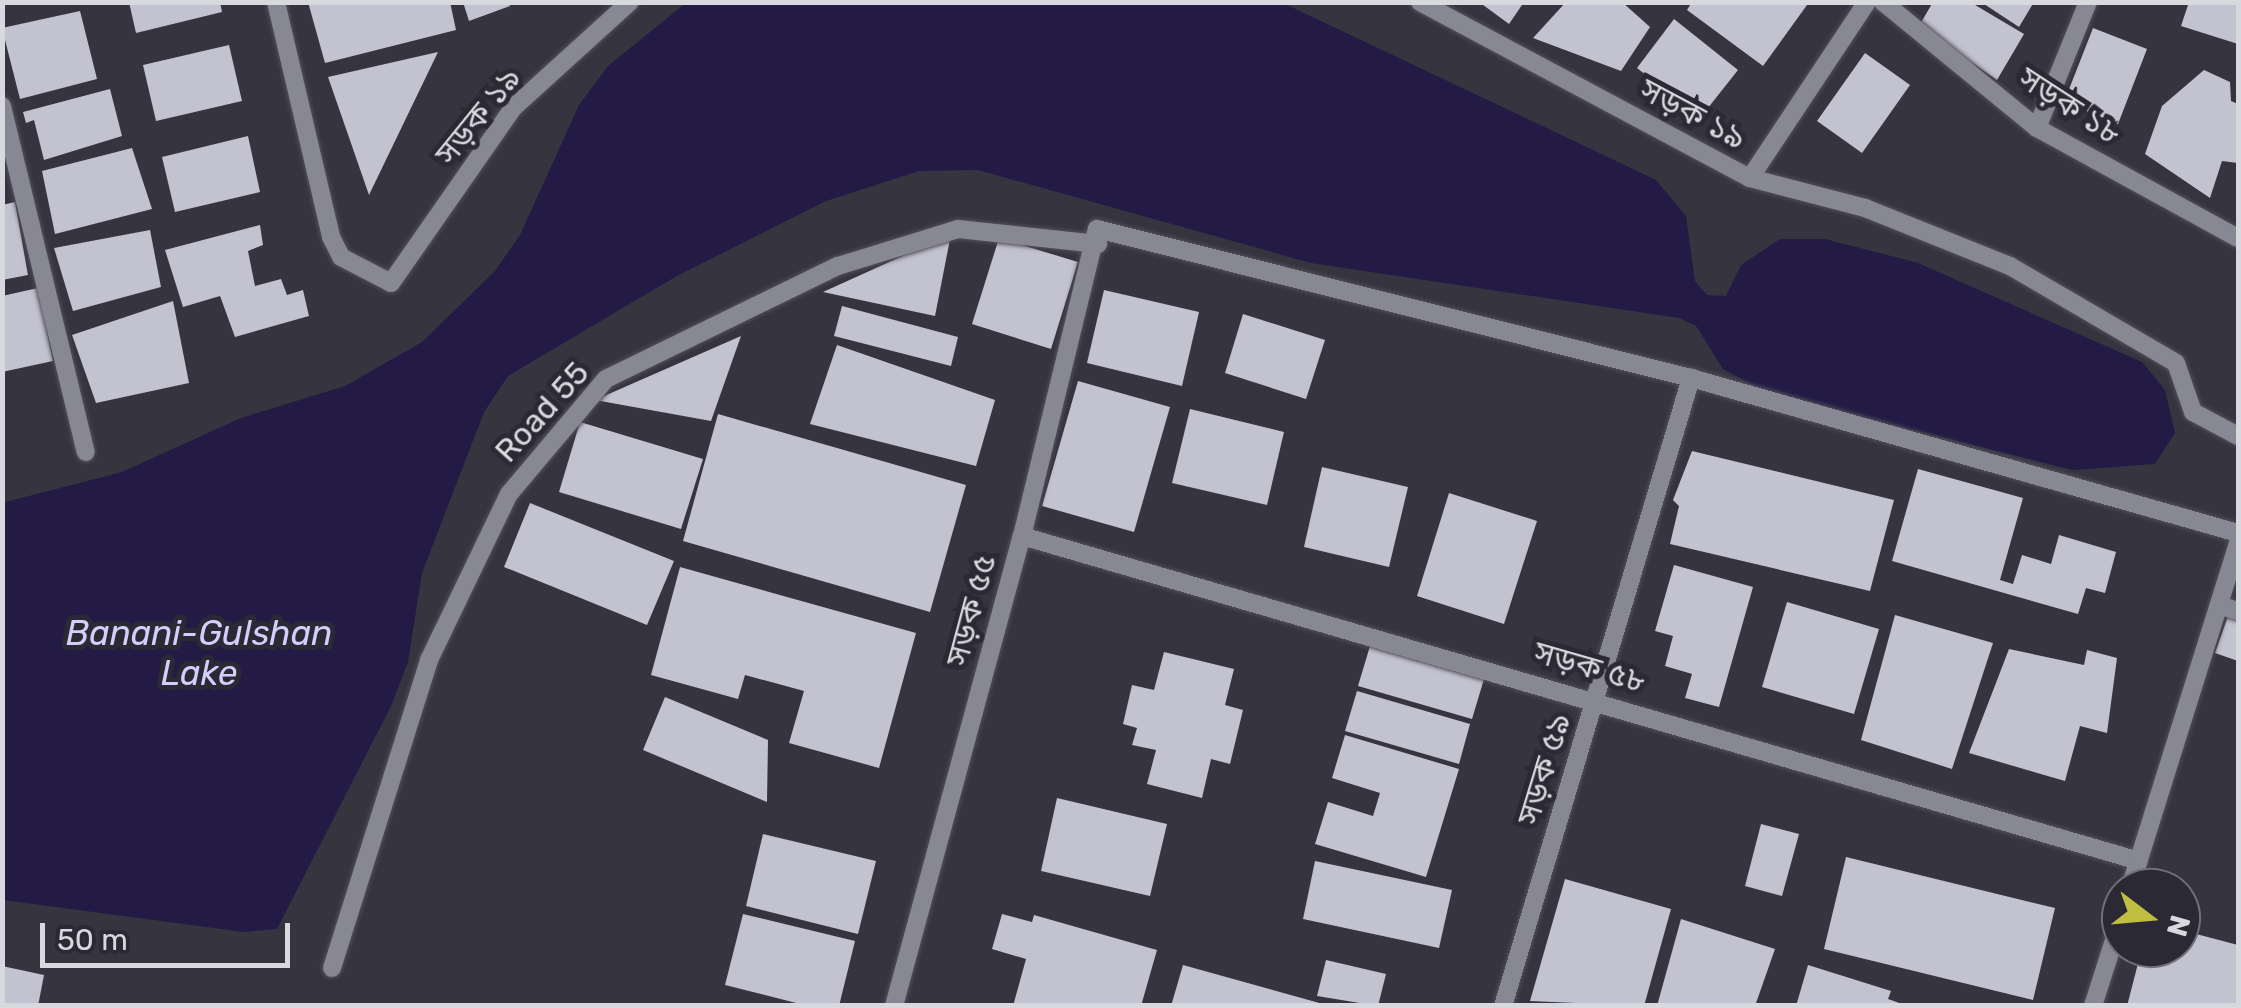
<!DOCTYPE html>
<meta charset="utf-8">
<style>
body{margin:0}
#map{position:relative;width:2241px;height:1008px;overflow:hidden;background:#35343f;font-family:Rubik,"Noto Sans Bengali",sans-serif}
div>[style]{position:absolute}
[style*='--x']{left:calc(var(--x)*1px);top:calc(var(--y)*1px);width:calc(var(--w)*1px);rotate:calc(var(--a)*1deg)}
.water>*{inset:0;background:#231b45}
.building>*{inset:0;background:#c3c2d0}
.roads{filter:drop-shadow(0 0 2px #515059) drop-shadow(0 0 2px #515059)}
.minor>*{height:18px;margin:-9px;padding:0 9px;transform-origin:9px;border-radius:9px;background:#888794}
span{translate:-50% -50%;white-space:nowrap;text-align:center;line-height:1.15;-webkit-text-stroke:10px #2b2a34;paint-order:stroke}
.street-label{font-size:32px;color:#d8d8df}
.water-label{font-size:35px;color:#d3cffd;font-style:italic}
.frame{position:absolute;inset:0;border:5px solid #d8d8df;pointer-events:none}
.north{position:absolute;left:2101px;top:868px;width:100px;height:100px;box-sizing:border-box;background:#2b2a34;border:2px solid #707078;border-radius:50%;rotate:106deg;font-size:28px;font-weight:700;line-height:40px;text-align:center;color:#d8d8df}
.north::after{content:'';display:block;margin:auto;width:35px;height:45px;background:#c0be41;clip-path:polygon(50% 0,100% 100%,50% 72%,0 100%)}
.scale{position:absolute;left:40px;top:923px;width:250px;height:45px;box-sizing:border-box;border:5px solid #d8d8df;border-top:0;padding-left:12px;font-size:30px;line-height:35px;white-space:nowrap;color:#d8d8df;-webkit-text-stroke:8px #2b2a34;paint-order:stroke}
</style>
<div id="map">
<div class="water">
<div style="clip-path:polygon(687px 2px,1283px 3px,1656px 180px,1686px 216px,1695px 281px,1707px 295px,1726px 296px,1741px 265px,1780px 239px,1825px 239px,1918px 263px,2142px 362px,2165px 390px,2175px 433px,2155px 464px,2073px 470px,1769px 394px,1723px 369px,1696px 326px,1679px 318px,1311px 263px,978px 170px,919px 171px,826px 201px,675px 277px,508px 376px,484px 412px,422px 573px,408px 662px,391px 706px,277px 929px,244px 932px,3px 900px,2px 503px,122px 472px,241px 418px,345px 386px,422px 342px,495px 271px,520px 235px,579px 105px,608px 66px)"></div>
</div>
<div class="building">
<div style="clip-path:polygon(129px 2px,220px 2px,222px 12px,136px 33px)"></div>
<div style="clip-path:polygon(308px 2px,450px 2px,456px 30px,325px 63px)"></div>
<div style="clip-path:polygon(463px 2px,509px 2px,510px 6px,469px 21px)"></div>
<div style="clip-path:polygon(1479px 2px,1524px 2px,1509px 24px)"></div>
<div style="clip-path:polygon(1566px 2px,1622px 2px,1650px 27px,1621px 71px,1533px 38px)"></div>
<div style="clip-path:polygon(1692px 2px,1804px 2px,1807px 5px,1763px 66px,1687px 10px)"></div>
<div style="clip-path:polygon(1933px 2px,1970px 2px,2024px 34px,1997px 80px,1919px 26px)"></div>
<div style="clip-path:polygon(1981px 2px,2034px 2px,2019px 27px)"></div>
<div style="clip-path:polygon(2189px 2px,2238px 2px,2238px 44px,2181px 26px)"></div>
<div style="clip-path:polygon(80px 11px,97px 79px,20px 99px,2px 28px)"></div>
<div style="clip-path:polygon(1674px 19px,1738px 70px,1700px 118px,1637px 68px)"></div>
<div style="clip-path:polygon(2093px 28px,2147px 49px,2118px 124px,2064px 102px)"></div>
<div style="clip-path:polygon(229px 45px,242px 101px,156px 121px,143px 65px)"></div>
<div style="clip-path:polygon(438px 52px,369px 195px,328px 77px)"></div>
<div style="clip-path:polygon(1865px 53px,1910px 85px,1862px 153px,1817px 121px)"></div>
<div style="clip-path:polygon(2204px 70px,2230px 82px,2231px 101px,2238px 104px,2238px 163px,2222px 161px,2210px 198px,2145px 154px,2162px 106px)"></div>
<div style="clip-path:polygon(110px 89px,122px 136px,44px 160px,34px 120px,26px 123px,23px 112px)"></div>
<div style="clip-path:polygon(248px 136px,260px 192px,175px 212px,162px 157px)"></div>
<div style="clip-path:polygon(132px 148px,152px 209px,55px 234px,42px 171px)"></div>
<div style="clip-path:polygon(15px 202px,28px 275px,2px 280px,2px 205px)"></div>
<div style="clip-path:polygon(260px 225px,263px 245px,248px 251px,255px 286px,281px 279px,287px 295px,303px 290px,309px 316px,235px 337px,220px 296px,183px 307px,165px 250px)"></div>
<div style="clip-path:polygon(150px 230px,161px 287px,73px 311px,54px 248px)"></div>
<div style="clip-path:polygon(951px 234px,935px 316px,823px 292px)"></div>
<div style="clip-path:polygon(999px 238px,1078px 262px,1051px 349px,972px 324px)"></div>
<div style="clip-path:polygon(38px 288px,53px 361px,2px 372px,2px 296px)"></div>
<div style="clip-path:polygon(1104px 290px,1199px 312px,1182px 386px,1087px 363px)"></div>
<div style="clip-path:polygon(173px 301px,189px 383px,96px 403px,72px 335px)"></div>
<div style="clip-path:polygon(842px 306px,958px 337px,951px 366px,834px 336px)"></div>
<div style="clip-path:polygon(1243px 314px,1325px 340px,1306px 399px,1225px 373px)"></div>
<div style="clip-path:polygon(741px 336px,711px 421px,595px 400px)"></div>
<div style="clip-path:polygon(837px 345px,995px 400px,976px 466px,810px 424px)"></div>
<div style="clip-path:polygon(1078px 381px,1170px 407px,1134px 532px,1042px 506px)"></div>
<div style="clip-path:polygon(1190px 409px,1284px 432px,1267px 505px,1172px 483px)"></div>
<div style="clip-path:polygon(718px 414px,966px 485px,930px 612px,683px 541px)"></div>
<div style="clip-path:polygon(580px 422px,703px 459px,681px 529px,559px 492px)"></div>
<div style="clip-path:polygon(1692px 451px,1894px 500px,1870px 591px,1670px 544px,1679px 506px,1673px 500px)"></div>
<div style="clip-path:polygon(1322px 467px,1408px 487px,1389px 567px,1304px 547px)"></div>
<div style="clip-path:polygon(1918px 469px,2023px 498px,2000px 580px,2013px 584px,2022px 555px,2051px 564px,2059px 535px,2116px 552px,2105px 593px,2086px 588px,2078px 614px,1892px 561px)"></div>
<div style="clip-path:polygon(1449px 493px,1537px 521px,1504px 624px,1417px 596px)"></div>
<div style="clip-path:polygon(530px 503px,674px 561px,647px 625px,504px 567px)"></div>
<div style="clip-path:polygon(1674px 565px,1753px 587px,1719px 707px,1685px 698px,1692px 674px,1665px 666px,1673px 636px,1655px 631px)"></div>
<div style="clip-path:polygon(680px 567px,916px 633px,879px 768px,789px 743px,804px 691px,745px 675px,738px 699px,651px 675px)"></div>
<div style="clip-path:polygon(1787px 602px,1879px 629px,1854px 714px,1762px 687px)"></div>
<div style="clip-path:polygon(1895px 615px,1993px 643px,1952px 769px,1861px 740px)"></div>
<div style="clip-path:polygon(2228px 616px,2238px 619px,2238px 661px,2215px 653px)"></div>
<div style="clip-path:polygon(1370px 646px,1484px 679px,1472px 719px,1358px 686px)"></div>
<div style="clip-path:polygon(2009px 649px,2084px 665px,2087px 650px,2117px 658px,2107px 733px,2080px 726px,2065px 781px,1969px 753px)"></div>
<div style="clip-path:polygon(1164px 652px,1234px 669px,1225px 705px,1243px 710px,1230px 764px,1211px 759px,1202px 798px,1147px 784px,1156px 750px,1132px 745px,1137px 728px,1123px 724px,1132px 685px,1154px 690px)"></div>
<div style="clip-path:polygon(1357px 691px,1470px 724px,1459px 764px,1345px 731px)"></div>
<div style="clip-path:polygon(665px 697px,768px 740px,767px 802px,643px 750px)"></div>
<div style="clip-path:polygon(1345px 735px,1459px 769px,1426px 877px,1315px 844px,1328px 802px,1373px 816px,1380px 793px,1332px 778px)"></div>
<div style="clip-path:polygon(1057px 798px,1167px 824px,1150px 896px,1041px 871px)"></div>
<div style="clip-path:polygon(1761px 824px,1799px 834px,1782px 896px,1745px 886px)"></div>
<div style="clip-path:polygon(763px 834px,876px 861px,858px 934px,746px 906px)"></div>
<div style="clip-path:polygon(1846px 857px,2055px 908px,2033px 1000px,1824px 949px)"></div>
<div style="clip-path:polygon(1315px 861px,1452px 890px,1439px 948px,1303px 919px)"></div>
<div style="clip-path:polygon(1565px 879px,1671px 909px,1644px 1006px,1530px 1001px)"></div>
<div style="clip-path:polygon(743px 914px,855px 941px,839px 1006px,808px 1006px,725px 985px)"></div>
<div style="clip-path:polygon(1002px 914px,1032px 922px,1034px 915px,1157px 950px,1141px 1006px,1013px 1006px,1026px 959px,992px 949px)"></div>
<div style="clip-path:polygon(1681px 919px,1775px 949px,1755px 1006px,1657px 1006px)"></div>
<div style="clip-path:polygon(2181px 930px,2238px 945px,2238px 1006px,2127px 1006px,2142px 948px,2181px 948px)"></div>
<div style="clip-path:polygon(1326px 960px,1386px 974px,1378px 1006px,1317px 996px)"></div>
<div style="clip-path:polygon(1183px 965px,1323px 1004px,1323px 1006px,1171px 1006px)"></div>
<div style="clip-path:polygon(1808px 965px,1891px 991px,1888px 999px,1908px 1006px,1796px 1006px)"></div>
<div style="clip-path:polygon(2px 966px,44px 975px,38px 1006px,2px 1006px)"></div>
</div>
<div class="roads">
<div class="minor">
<div style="--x:276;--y:2;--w:241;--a:76.8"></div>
<div style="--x:331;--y:237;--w:22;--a:63"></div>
<div style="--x:341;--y:257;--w:56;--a:27.5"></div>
<div style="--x:391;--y:283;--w:215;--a:-55.1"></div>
<div style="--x:514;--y:107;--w:156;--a:-42.2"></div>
<div style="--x:1420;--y:2;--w:374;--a:28.1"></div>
<div style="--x:1750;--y:178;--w:211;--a:-56.4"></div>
<div style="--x:1883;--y:2;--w:199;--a:39.3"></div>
<div style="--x:2037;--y:128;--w:229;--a:28.7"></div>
<div style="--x:2;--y:106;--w:356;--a:76.4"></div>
<div style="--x:2037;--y:128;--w:136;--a:-68"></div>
<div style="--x:1750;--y:178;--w:119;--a:14.6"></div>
<div style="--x:1865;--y:208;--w:156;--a:21.8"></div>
<div style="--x:2010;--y:266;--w:192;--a:30.3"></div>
<div style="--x:2176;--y:363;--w:52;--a:70.9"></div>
<div style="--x:2193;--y:412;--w:51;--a:28.1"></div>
<div style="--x:1022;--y:536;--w:1163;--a:16.22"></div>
<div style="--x:2219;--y:605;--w:20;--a:18"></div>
<div style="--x:2130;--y:888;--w:361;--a:-72.6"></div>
<div style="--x:332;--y:968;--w:323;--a:-72.5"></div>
<div style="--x:429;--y:660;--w:184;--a:-64.3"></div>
<div style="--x:509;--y:494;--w:150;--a:-49.9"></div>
<div style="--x:606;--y:379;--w:258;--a:-26"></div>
<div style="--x:838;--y:266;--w:126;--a:-17.1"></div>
<div style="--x:958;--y:229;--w:141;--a:6.1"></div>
<div style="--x:894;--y:1006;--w:487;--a:-74.8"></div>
<div style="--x:1022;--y:536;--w:316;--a:-76.3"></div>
<div style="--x:1097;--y:229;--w:612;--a:14.08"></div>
<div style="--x:1691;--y:378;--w:569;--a:15.82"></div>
<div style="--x:1503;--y:1006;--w:656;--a:-73.33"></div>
<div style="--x:2093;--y:1006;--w:92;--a:-72.3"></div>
</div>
</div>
<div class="street-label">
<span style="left:2070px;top:106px;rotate:33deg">সড়ক ১৮</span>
<span style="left:1693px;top:114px;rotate:28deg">সড়ক ১৯</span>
<span style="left:478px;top:116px;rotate:-51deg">সড়ক ১৯</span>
<span style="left:542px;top:412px;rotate:-48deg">Road 55</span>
<span style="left:971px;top:610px;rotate:-75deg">সড়ক ৫৫</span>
<span style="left:1590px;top:667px;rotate:16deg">সড়ক ৫৮</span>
<span style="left:1544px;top:769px;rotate:-73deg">সড়ক ৫৯</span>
</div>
<div class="water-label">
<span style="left:199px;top:653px">Banani-Gulshan<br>Lake</span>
</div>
<div class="frame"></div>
<div class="north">N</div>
<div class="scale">50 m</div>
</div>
